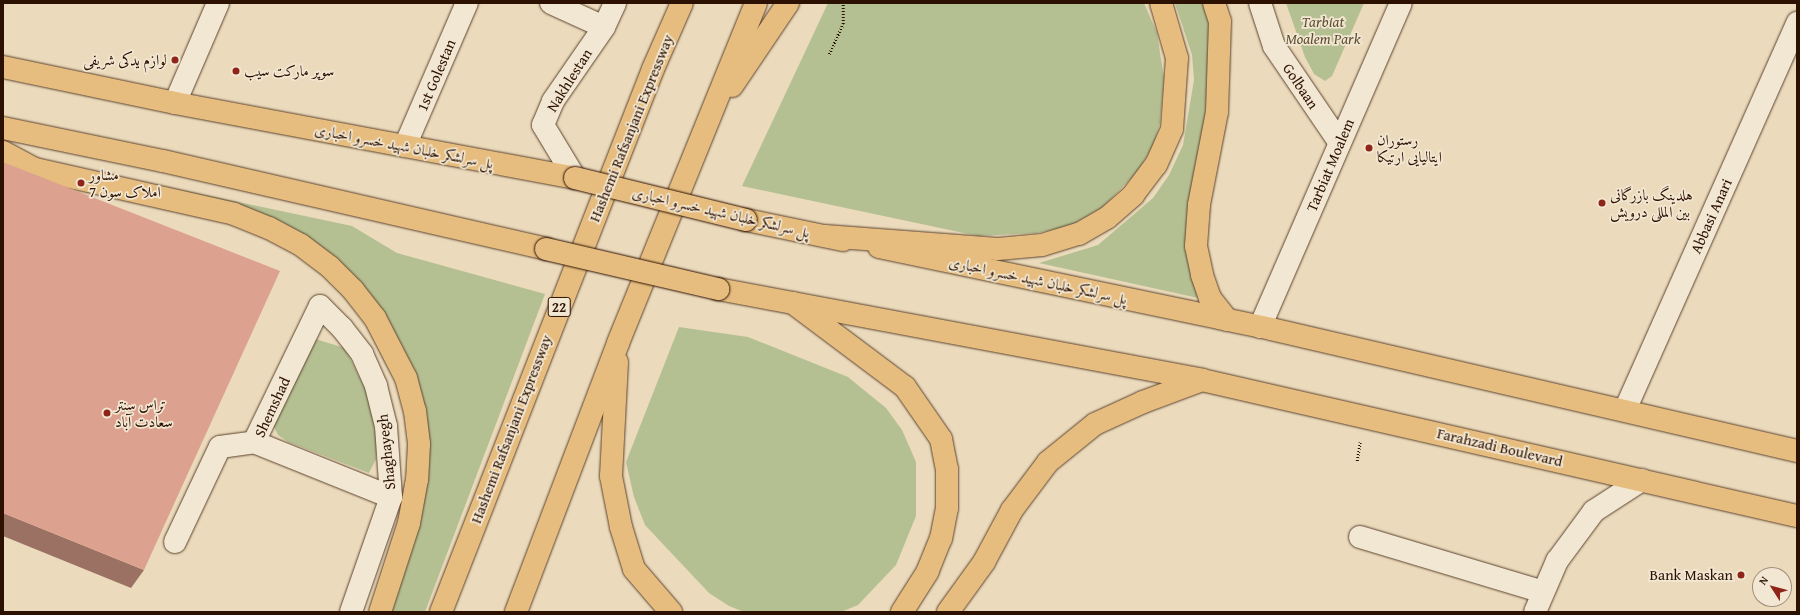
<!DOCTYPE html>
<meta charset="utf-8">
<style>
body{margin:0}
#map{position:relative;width:1800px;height:615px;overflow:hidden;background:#ebdabb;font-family:"Gentium Book Plus",Amiri,serif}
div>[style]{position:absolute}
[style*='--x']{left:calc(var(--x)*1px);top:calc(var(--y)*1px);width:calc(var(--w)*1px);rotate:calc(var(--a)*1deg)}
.green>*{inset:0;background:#b5c092}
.path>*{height:2.5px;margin-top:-1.25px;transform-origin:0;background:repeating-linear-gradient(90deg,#2d1100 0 1px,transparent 0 3px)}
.roads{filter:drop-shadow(0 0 1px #5c432f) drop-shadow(0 0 1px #5c432f)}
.minor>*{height:22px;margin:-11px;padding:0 11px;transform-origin:11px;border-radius:11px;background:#f2e7d3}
.major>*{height:22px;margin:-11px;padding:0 11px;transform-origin:11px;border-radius:11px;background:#e6bd7e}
.highway>*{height:22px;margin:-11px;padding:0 11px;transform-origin:11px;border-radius:11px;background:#e6bd7e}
.bridges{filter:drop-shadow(0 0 1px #2d1100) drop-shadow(0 0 1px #2d1100)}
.major-bridge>*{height:22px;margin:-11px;padding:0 11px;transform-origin:11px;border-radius:11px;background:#e6bd7e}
.shaded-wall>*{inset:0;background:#9b7164}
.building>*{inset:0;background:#dda28f}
.dots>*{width:11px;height:11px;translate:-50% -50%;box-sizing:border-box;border:2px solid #f2e7d3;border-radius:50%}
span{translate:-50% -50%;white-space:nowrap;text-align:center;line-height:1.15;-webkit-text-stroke:3.5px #f2e7d3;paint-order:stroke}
.shield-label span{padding:1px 3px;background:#f2e7d3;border:1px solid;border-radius:3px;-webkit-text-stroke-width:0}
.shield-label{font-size:14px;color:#2d1100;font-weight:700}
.park-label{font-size:15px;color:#5d4e33;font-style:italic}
.poi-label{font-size:15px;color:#2d1100}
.right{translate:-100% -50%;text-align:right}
.left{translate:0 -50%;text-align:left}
.street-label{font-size:15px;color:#2d1100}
.frame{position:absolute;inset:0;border:4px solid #2d1100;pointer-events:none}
.north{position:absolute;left:1752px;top:567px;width:40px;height:40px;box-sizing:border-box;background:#f2e7d3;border:1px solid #a3917f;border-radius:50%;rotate:306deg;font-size:11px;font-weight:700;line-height:16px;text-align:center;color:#2d1100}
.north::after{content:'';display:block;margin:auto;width:14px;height:18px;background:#8f2418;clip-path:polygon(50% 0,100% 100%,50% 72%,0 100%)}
</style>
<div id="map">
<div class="green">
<div style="clip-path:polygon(828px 3px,1144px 3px,1157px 33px,1164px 78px,1160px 123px,1153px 146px,1138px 171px,1103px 207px,1068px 227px,1036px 233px,978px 236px,742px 186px)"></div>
<div style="clip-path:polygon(1175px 3px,1203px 3px,1208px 16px,1211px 47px,1205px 115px,1193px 184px,1187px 257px,1198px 298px,1039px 263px,1098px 245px,1153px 198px,1169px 175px,1183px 145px,1194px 80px,1192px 55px)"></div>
<div style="clip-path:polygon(1286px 3px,1364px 3px,1332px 76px,1325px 81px,1314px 74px,1305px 57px)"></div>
<div style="clip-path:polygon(130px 179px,352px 226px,397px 253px,545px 294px,425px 612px,389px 612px,418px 529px,397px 338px,259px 214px)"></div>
<div style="clip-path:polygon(679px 327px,748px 337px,848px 377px,886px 408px,902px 430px,916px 462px,916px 516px,896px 565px,858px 605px,841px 612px,744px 612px,729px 606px,709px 593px,645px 525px,634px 497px,626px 462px)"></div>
<div style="clip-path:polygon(312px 338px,345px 348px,370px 399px,377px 444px,376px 459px,369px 473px,288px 442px,278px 435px,273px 425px)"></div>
</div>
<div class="path">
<div style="--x:829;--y:54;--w:33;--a:-65"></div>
<div style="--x:843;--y:24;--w:21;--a:-90"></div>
<div style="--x:1357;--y:461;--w:19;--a:-81"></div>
</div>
<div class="roads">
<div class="minor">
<div style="--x:551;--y:3;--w:58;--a:24.4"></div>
<div style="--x:1260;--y:3;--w:45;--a:72"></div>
<div style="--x:1274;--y:46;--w:117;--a:55.8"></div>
<div style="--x:175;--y:103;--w:109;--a:-66.7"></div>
<div style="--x:405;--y:146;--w:156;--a:-66.6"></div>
<div style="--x:575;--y:178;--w:62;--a:-121.1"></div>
<div style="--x:543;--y:125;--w:26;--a:-67"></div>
<div style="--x:553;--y:101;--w:90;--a:-55.4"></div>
<div style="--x:604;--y:27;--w:26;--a:-65"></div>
<div style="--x:1260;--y:327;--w:353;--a:-66.5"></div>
<div style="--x:1625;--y:410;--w:424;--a:-66"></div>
<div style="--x:254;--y:442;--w:151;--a:-64.1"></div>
<div style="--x:320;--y:306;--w:31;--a:45"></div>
<div style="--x:342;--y:328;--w:33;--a:52"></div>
<div style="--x:362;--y:354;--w:35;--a:66"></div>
<div style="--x:376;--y:386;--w:41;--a:76"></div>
<div style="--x:386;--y:426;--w:71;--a:86"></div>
<div style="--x:391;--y:497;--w:122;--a:109.2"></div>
<div style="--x:254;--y:442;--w:148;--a:21.9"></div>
<div style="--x:1360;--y:537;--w:191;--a:16.7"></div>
<div style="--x:175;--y:542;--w:105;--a:-64.7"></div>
<div style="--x:220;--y:447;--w:34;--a:-8"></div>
<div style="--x:1535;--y:612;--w:56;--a:-66.7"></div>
<div style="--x:1557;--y:561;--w:62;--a:-53.5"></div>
<div style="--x:1594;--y:511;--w:57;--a:-32.9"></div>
</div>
<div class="major">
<div style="--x:3;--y:67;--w:176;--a:11.8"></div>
<div style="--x:175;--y:103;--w:407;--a:10.6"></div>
<div style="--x:3;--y:128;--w:163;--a:11.7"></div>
<div style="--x:163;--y:161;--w:393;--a:12.9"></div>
<div style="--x:746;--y:220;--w:99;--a:11.7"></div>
<div style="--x:879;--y:247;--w:400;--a:11.8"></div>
<div style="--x:1271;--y:329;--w:540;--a:13.06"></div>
<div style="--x:718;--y:289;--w:492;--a:10.6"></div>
<div style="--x:1202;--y:380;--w:610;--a:12.88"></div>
</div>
<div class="highway">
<div style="--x:1214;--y:3;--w:19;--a:72"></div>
<div style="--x:1220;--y:21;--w:91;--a:91.9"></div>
<div style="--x:1217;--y:112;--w:95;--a:101"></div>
<div style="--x:1199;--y:205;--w:41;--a:94.2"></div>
<div style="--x:1196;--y:246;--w:30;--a:78"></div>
<div style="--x:1202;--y:275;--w:24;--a:71"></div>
<div style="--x:1210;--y:298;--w:28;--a:52"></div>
<div style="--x:732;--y:86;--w:100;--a:-56"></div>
<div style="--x:3;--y:152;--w:36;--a:28"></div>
<div style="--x:35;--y:169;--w:204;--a:12.7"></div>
<div style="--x:234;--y:214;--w:38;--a:22"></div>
<div style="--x:269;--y:228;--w:36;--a:28"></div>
<div style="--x:301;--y:245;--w:36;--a:37"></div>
<div style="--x:330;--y:267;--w:33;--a:45"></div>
<div style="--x:353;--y:290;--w:36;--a:52"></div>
<div style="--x:375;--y:318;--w:68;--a:62.7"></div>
<div style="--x:406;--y:378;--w:34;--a:75"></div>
<div style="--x:415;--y:411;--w:33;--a:83"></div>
<div style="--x:419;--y:444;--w:35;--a:93"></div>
<div style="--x:417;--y:479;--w:45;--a:100.3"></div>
<div style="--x:409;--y:523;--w:94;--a:108"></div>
<div style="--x:825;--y:236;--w:173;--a:4.3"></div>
<div style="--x:998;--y:249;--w:44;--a:-5.2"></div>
<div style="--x:1042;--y:245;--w:39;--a:-17"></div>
<div style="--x:1079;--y:234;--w:32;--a:-30"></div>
<div style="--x:1107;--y:218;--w:35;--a:-41"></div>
<div style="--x:1133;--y:195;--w:38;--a:-53"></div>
<div style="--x:1156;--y:165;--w:39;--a:-66"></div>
<div style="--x:1172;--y:129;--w:71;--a:-86"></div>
<div style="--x:1177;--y:58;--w:57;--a:-106.2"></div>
<div style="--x:793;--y:303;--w:140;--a:36.9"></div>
<div style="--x:905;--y:387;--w:63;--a:55.3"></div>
<div style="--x:941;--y:439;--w:31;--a:79"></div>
<div style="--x:947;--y:469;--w:39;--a:90"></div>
<div style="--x:947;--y:508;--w:31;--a:101"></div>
<div style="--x:941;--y:538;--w:35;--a:112"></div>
<div style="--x:928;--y:571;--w:49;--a:122.4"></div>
<div style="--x:617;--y:362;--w:114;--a:93"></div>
<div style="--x:611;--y:476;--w:52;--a:78.9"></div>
<div style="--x:621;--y:527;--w:44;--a:72.8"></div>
<div style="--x:634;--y:569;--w:57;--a:49.3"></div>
<div style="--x:441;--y:612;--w:583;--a:-68.67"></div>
<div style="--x:653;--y:69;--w:72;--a:-66.3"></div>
<div style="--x:516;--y:612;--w:288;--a:-69.2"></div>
<div style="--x:618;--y:343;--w:367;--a:-67.9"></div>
<div style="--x:948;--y:612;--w:62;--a:-54.2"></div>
<div style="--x:984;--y:562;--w:59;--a:-61.7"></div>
<div style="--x:1012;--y:510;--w:60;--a:-53.1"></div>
<div style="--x:1048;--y:462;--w:60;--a:-39"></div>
<div style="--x:1095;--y:424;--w:53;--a:-24.6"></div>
<div style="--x:1143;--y:402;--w:63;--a:-20.4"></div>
</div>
</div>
<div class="bridges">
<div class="major-bridge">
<div style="--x:575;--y:178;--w:176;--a:13.8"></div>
<div style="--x:546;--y:249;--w:177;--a:13.1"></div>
</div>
</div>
<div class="shaded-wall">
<div style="clip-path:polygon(3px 513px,144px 570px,131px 588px,3px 536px)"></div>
</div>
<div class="building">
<div style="clip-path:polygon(3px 162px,280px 271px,144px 570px,3px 513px)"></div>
</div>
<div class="dots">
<div style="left:175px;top:60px;background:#8f2418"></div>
<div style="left:236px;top:71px;background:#8f2418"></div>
<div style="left:1369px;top:148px;background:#8f2418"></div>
<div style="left:81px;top:183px;background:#8f2418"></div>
<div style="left:1602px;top:203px;background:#8f2418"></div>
<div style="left:107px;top:413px;background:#8f2418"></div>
<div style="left:1741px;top:575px;background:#8f2418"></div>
</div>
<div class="shield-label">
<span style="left:559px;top:307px">22</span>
</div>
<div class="park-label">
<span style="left:1323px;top:30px">Tarbiat<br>Moalem Park</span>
</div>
<div class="poi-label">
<span class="right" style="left:167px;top:60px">لوازم یدکی شریفی</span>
<span class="left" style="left:244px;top:71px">سوپر مارکت سیب</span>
<span class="left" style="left:1377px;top:148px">رستوران<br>ایتالیایی ارتیکا</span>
<span class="left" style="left:89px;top:183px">مشاور<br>املاک سون 7</span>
<span class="left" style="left:1610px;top:203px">هلدینگ بازرگانی<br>بین المللی درویش</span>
<span class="left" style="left:115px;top:413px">تراس سنتر<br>سعادت آباد</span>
<span class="right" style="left:1733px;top:575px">Bank Maskan</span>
</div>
<div class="street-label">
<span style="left:436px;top:75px;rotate:-67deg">1st Golestan</span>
<span style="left:569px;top:80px;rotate:-58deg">Nakhlestan</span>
<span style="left:1301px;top:86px;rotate:56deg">Golbaan</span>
<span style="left:631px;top:128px;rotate:-68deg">Hashemi Rafsanjani Expressway</span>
<span style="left:404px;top:146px;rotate:11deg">پل سرلشکر خلبان شهید خسرو اخباری</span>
<span style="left:1330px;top:165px;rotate:-67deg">Tarbiat Moalem</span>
<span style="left:721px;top:212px;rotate:13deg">پل سرلشکر خلبان شهید خسرو اخباری</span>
<span style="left:1711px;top:216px;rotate:-66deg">Abbasi Anari</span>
<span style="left:1038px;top:280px;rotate:12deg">پل سرلشکر خلبان شهید خسرو اخباری</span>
<span style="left:272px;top:407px;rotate:-65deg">Shemshad</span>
<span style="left:511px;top:429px;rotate:-69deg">Hashemi Rafsanjani Expressway</span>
<span style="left:1500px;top:447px;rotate:13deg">Farahzadi Boulevard</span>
<span style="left:386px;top:452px;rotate:-96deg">Shaghayegh</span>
</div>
<div class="frame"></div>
<div class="north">N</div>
</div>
